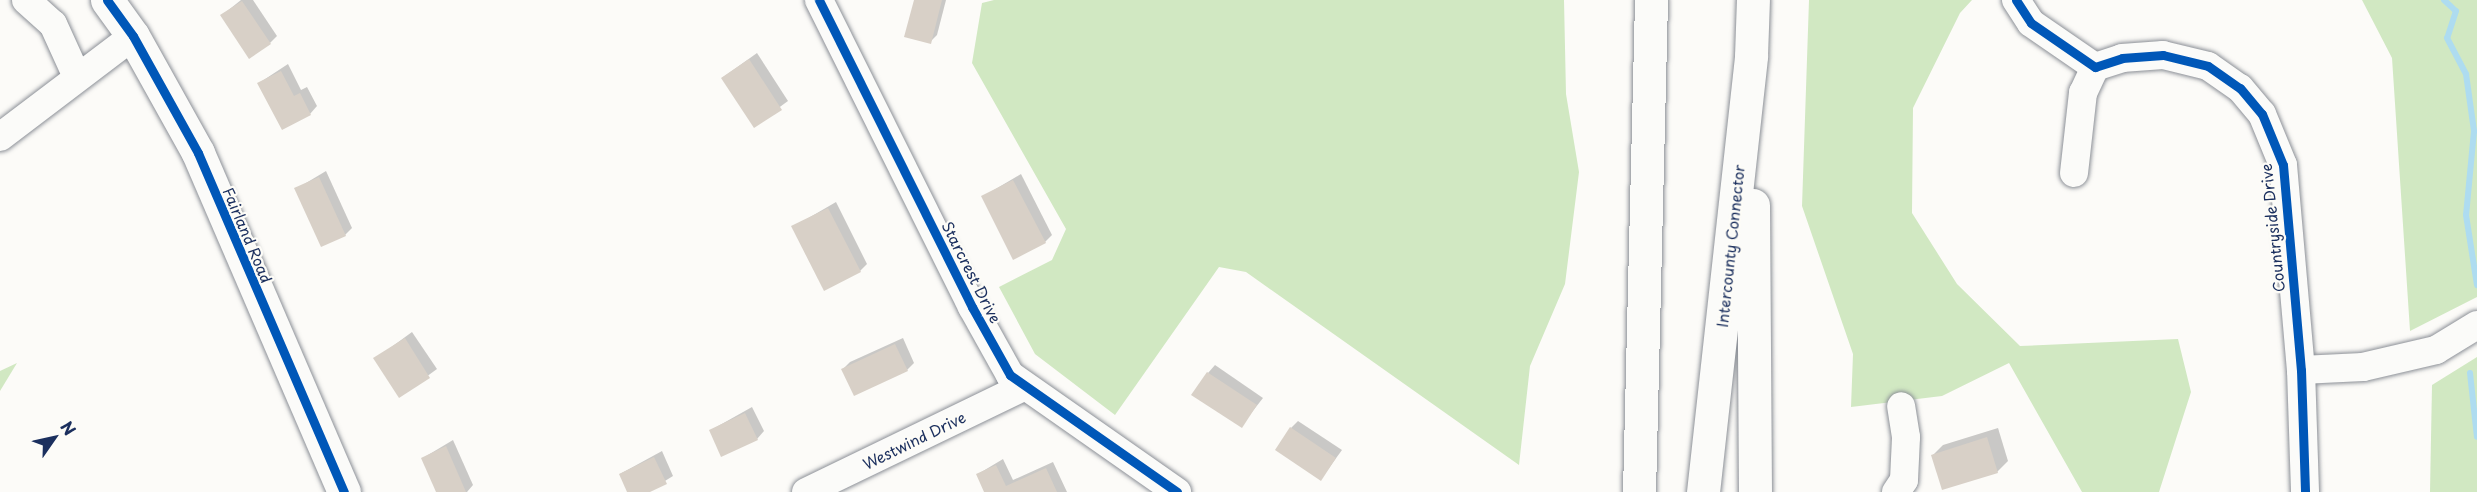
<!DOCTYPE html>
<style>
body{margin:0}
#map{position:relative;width:2477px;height:492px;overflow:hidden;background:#fcfbf8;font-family:"Playpen Sans",sans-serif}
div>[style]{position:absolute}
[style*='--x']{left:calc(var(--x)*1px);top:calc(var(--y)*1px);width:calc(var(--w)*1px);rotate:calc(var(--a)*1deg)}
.green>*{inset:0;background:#d1e8c2}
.shadow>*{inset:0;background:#0003}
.stream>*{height:6px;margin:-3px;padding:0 3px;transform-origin:3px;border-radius:3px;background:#aedcf0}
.building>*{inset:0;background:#d8d0c7}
.roads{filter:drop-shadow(0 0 2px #8c9097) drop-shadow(0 0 2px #8c9097)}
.minor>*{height:28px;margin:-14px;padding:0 14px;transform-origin:14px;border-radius:14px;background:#fbfbf9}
.major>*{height:33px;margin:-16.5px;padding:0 16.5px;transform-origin:16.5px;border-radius:16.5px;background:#fbfbf9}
.highway>*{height:33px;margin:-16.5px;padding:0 16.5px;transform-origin:16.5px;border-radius:16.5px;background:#fbfbf9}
.cycleway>*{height:9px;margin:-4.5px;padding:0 4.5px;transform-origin:4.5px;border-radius:4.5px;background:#0057b8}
span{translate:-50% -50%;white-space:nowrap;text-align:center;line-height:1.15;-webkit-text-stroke:4.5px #fdfcf7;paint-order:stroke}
.street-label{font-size:15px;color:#1b2f5e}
.north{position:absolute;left:24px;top:408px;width:60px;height:60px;-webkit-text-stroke:4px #fdfcf7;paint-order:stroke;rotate:56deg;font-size:16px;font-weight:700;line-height:24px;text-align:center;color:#1b2f5e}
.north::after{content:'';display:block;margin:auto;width:21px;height:27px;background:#1b2f5e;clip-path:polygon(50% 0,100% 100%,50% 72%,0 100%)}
</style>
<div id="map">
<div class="green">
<div style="clip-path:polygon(994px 0,1564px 0,1566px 94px,1579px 172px,1565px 284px,1530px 366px,1519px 465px,1246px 272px,1219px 267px,1115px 415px,1035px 354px,999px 287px,1052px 260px,1066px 229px,972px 63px,982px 3px)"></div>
<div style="clip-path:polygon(1809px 0,1972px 0,1960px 13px,1913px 108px,1912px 213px,1957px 284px,2020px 346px,2178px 339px,2191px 392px,2159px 492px,2082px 492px,2009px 363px,1942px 396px,1851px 407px,1853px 354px,1802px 206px)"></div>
<div style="clip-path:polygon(2362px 0,2477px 0,2477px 297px,2410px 331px,2392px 58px)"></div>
<div style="clip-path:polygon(2477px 357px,2477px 492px,2430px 492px,2432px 385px)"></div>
<div style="clip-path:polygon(17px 363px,0 391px,0 371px)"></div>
</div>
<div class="shadow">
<div style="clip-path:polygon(241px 0,253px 0,277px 36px,270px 43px,221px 16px)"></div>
<div style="clip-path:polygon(915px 0,946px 0,937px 35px,930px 42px)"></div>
<div style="clip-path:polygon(757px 53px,788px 101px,754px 126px,722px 78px)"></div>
<div style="clip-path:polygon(288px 64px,301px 90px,307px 87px,317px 106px,310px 114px,259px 83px)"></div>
<div style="clip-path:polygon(326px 171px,352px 228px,345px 235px,296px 189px)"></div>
<div style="clip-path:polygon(1021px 174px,1052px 235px,1045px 242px,982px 197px)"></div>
<div style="clip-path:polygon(836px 202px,867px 264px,860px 271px,793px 227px)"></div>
<div style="clip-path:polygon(412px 332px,437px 369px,400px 396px,375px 359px)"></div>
<div style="clip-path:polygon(903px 338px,914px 363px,907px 370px,843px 369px,850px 362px)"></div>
<div style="clip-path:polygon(1215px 365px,1263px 398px,1241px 426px,1208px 373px)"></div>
<div style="clip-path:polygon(752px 407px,764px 431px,757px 439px,711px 430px)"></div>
<div style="clip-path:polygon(1298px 421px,1342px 450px,1321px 479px,1291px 428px)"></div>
<div style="clip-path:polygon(1998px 428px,2008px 461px,1997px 472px,1933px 455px,1943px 445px)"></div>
<div style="clip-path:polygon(453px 440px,473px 485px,467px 492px,438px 492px,423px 458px)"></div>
<div style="clip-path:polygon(662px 451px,673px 476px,647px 492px,629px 492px,620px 474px)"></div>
<div style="clip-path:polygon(1003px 459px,1013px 480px,1053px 462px,1067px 492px,986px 492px,978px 474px)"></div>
</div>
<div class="stream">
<div style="--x:2444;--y:0;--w:16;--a:43"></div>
<div style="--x:2456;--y:11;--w:28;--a:108"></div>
<div style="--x:2447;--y:38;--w:41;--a:62.2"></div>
<div style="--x:2466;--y:74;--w:58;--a:82"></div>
<div style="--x:2474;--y:131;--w:84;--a:95.4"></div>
<div style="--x:2466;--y:215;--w:71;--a:81.1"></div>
<div style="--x:2470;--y:373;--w:64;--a:83.8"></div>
</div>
<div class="building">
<div style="clip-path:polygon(914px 0,942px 0,931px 44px,904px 37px)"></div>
<div style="clip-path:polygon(242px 1px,271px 44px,249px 59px,220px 15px)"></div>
<div style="clip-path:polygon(749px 59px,782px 110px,754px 128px,721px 78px)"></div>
<div style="clip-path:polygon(281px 71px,294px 96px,300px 93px,311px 115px,282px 130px,257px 83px)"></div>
<div style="clip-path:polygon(319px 177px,346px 236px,321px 247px,294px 188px)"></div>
<div style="clip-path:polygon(1013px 180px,1046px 243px,1013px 260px,981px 196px)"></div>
<div style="clip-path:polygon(828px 208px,861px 272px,824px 291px,791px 226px)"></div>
<div style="clip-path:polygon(405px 338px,430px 378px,399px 398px,373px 358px)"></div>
<div style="clip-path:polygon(895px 344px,908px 371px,854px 396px,841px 369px)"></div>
<div style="clip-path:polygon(1207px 372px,1257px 405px,1242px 428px,1191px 395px)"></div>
<div style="clip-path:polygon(745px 413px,758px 440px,721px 457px,709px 430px)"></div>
<div style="clip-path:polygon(1290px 427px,1336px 458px,1321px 481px,1275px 450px)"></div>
<div style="clip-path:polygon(1987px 437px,1998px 473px,1942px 490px,1931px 455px)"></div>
<div style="clip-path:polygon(446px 446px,466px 492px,436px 492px,421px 458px)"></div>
<div style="clip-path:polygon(654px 457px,667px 484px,650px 492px,627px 492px,619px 474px)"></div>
<div style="clip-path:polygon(996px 465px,1006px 486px,1046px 468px,1057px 492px,984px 492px,976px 474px)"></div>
</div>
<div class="roads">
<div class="minor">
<div style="--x:26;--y:0;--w:36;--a:42"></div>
<div style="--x:53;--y:24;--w:58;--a:65.6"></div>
<div style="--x:819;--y:0;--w:343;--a:63.5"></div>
<div style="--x:972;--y:307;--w:78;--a:60.8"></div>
<div style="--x:1010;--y:375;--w:204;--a:35"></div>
<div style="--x:2016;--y:0;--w:27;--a:57"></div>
<div style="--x:2031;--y:23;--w:78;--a:34.5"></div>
<div style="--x:2095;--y:67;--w:28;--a:-18"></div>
<div style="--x:2122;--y:58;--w:41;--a:-4.2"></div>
<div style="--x:2163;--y:55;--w:46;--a:13.7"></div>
<div style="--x:2208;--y:66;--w:39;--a:35"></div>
<div style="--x:2240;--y:88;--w:34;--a:50"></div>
<div style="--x:2262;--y:114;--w:55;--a:67.6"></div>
<div style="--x:2283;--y:165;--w:206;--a:85"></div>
<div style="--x:2301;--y:370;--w:122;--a:88.1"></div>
<div style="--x:0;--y:137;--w:167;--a:-37.2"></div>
<div style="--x:2074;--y:173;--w:81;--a:-83.6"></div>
<div style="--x:2083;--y:93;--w:29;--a:-65"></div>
<div style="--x:2301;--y:370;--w:62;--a:-2.8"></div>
<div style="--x:2363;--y:367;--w:75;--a:-13.1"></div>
<div style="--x:2436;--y:350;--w:48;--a:-31.4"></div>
<div style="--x:806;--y:492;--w:241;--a:-25.8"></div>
<div style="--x:1896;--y:492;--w:14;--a:-56"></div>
<div style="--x:1904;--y:480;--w:43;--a:-87.3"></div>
<div style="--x:1906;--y:437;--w:31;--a:-99"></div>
</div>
<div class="major">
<div style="--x:107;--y:0;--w:44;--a:54.2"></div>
<div style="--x:133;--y:36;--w:134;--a:60.9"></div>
<div style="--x:198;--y:153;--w:369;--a:66.7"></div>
</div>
<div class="highway">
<div style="--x:1753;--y:205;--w:287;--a:89.6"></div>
<div style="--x:1639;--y:492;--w:492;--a:-88.6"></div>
<div style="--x:1703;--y:492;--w:439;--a:-83.7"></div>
<div style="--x:1751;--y:56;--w:56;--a:-88"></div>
</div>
</div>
<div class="cycleway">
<div style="--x:107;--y:0;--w:44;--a:54.2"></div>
<div style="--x:133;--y:36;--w:134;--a:60.9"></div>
<div style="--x:198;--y:153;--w:369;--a:66.7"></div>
<div style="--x:819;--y:0;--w:343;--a:63.5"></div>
<div style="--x:972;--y:307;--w:78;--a:60.8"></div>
<div style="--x:1010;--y:375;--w:204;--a:35"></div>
<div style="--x:2016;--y:0;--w:27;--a:57"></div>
<div style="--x:2031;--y:23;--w:78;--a:34.5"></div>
<div style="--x:2095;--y:67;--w:28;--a:-18"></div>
<div style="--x:2122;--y:58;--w:41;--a:-4.2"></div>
<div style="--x:2163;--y:55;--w:46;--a:13.7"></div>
<div style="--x:2208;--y:66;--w:39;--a:35"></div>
<div style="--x:2240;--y:88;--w:34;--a:50"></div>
<div style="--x:2262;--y:114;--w:55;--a:67.6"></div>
<div style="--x:2283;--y:165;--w:206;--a:85"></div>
<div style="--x:2301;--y:370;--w:122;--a:88.1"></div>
</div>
<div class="street-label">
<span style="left:2272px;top:228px;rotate:-96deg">Countryside Drive</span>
<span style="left:248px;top:235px;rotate:67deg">Fairland Road</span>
<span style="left:1730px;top:246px;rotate:-84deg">Intercounty Connector</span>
<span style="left:972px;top:272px;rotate:63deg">Starcrest Drive</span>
<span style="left:914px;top:440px;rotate:-26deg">Westwind Drive</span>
</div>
<div class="north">N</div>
</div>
